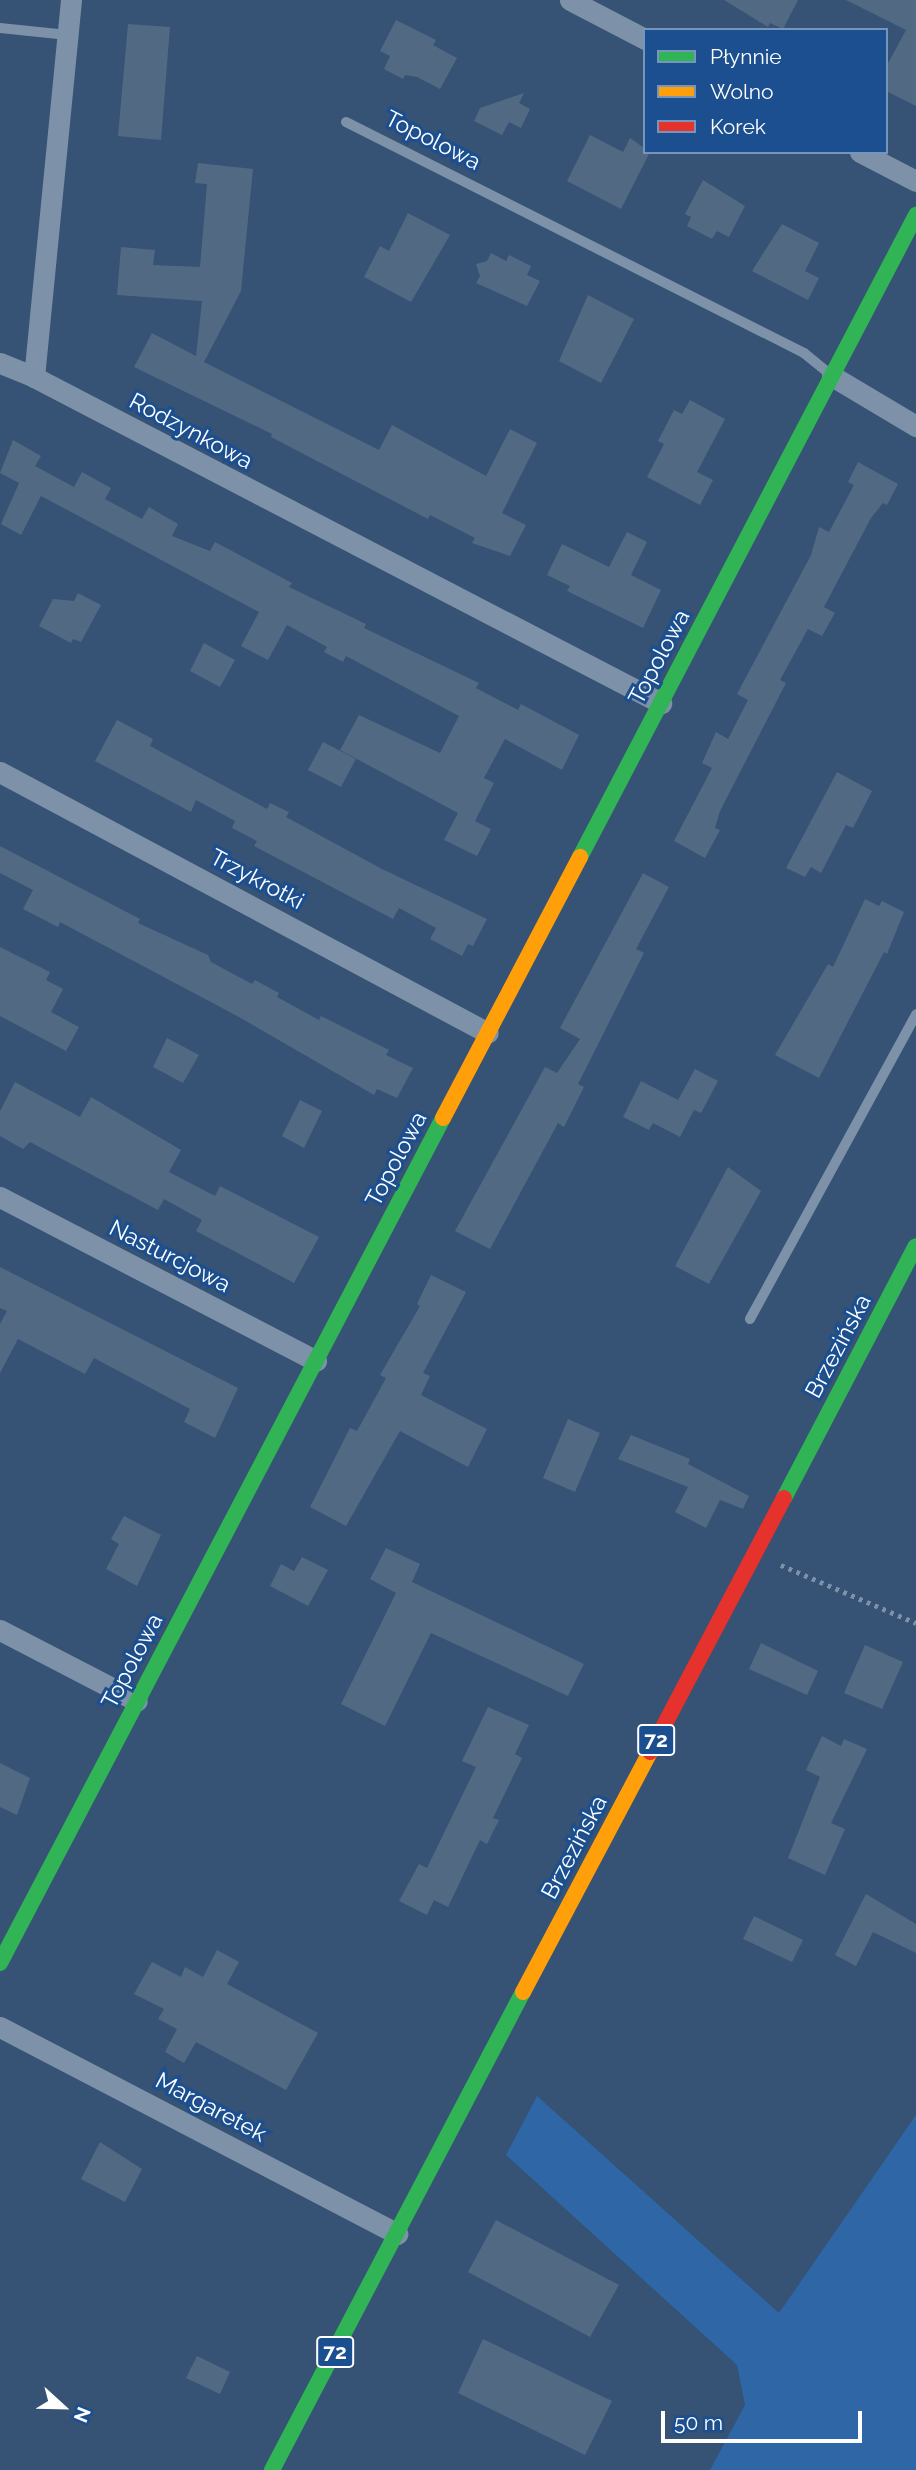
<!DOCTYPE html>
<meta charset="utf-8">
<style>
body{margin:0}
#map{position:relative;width:916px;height:2470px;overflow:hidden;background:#365274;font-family:Raleway,sans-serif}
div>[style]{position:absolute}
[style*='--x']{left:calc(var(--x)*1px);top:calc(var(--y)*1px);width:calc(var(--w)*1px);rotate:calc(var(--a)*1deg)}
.green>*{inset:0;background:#2f66a5}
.building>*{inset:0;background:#526984}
.path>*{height:4.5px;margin-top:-2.25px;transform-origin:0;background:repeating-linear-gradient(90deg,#7d92a8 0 3.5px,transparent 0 8.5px)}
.lane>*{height:10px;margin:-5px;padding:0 5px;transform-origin:5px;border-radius:5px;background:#7d92a8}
.street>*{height:21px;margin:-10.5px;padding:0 10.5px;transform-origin:10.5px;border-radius:10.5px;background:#7d92a8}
.fast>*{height:16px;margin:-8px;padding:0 8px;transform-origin:8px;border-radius:8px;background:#30b455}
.slow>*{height:16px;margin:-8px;padding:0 8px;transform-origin:8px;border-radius:8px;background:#ff9f0a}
.jam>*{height:16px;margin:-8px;padding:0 8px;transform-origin:8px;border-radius:8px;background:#e5322d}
span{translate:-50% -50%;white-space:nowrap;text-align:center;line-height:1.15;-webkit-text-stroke:6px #1b4f8f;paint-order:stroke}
.shield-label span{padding:2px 5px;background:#1b4f8f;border:2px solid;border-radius:5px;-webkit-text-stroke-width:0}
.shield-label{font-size:21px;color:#fff;font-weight:700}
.street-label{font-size:23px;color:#fff}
.legend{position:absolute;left:643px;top:28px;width:245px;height:126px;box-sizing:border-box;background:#1b4f8f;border:2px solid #7695bc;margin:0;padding:9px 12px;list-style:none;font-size:21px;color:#fff}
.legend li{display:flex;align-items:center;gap:14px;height:35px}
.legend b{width:35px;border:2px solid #7695bc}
.north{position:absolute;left:28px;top:2372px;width:70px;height:70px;-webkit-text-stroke:5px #1b4f8f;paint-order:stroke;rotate:112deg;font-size:19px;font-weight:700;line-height:28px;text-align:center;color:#fff}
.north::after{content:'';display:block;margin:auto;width:24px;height:32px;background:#fff;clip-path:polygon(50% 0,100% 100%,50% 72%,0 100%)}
.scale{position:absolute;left:661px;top:2411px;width:201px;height:32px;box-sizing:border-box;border:4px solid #fff;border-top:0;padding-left:9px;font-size:21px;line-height:24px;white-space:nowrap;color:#fff;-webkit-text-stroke:5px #1b4f8f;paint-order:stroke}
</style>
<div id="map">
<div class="green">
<div style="clip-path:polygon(537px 2096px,779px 2313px,916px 2115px,916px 2470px,710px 2470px,745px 2405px,737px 2365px,506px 2155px)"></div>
</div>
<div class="building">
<div style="clip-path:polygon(724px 0,798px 0,783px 29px,770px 23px,768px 27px)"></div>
<div style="clip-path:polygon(846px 0,916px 0,916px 106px,886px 91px,886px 67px,906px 30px)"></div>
<div style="clip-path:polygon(396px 20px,436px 40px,433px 45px,457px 58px,440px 89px,417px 77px,405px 75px,403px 79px,384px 69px,390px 56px,380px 51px)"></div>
<div style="clip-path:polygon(128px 24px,170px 27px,161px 140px,118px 136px)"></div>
<div style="clip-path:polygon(524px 93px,519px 103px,530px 109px,521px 128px,509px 122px,502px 135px,474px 121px,480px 108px)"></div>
<div style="clip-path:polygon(590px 135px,623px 152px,630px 138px,650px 152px,621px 209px,567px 181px)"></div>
<div style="clip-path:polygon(198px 163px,253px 169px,241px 291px,204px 362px,379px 450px,392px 425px,486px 476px,510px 429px,537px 443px,502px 513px,526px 525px,510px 556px,472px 543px,475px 538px,430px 515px,428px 519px,271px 437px,272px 434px,134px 367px,152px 333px,196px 356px,202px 301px,117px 295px,121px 247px,155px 250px,153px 265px,200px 267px,207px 184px,195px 183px)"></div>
<div style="clip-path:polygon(703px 180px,745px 206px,729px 237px,717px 231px,712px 239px,687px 226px,691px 217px,685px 214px)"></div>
<div style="clip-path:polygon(408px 213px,450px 235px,411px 302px,364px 277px,380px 246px,389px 251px)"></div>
<div style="clip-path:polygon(782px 224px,819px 243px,805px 271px,819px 278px,808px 300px,752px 271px)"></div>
<div style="clip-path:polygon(491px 253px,506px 261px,509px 255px,531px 266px,527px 275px,540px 281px,527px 306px,476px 283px,480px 276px,476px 264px,487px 261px)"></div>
<div style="clip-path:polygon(588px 295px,634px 319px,601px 383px,559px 361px)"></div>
<div style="clip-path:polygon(690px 400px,725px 419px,697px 472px,713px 480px,700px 505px,647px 477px,664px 444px,658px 441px,674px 410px,682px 414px)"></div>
<div style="clip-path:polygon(13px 440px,41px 456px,35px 466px,74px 487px,82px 472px,111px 488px,105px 499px,142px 519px,149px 507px,178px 524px,172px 536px,210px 551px,215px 542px,292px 583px,289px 587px,366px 624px,364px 628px,479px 683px,476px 688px,518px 710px,521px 704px,579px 735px,562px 770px,505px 739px,484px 778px,494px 783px,475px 821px,491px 829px,477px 856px,444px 840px,458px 813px,340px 750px,359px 715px,440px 753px,459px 716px,346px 656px,343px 662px,324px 652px,327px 647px,287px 625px,268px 660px,241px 646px,259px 612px,41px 496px,21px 535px,1px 524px,19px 483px,0 473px)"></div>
<div style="clip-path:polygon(858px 462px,898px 484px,887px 505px,883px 503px,871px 518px,824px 607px,835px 613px,822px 636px,808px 629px,780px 680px,786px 683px,720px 811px,715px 828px,720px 830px,705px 858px,674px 841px,712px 768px,702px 763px,716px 732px,728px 739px,748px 700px,737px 694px,811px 555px,819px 527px,829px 532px,854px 485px,848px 482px)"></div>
<div style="clip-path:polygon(627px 532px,647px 542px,631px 575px,661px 590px,643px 628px,567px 591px,570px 586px,547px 575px,562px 544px,609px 567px)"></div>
<div style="clip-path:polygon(78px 593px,101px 605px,81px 642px,73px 639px,71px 643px,39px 626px,53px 599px,74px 601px)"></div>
<div style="clip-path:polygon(204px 643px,235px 660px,220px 687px,190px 671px)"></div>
<div style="clip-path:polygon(117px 720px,153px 739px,150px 746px,267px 809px,270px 803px,289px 812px,286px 817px,382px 869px,487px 919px,473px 946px,468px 944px,462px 956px,430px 939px,436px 928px,399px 908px,393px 919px,330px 886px,254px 846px,257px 841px,232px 828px,235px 821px,196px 800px,191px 812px,95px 761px)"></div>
<div style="clip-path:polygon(323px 742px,356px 759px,341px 787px,308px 770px)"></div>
<div style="clip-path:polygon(837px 772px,872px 791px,853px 828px,846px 825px,821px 873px,811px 867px,805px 877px,786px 868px)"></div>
<div style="clip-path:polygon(0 846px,140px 919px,138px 923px,208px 955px,211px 962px,252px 984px,255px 980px,279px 993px,277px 997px,319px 1020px,321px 1016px,389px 1050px,386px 1055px,413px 1068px,397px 1098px,377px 1089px,374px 1095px,239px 1017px,60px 922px,58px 927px,23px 909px,33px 890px,0 873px)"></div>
<div style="clip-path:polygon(643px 873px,669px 887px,636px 949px,644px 953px,578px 1084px,584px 1087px,564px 1127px,558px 1123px,490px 1249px,455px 1231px,545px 1067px,557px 1073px,580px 1039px,560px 1028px)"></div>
<div style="clip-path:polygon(865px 899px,879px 906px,882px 901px,904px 912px,887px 954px,884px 952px,819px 1078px,775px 1055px,828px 964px,833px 967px)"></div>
<div style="clip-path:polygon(0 947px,50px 972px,46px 980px,63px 989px,51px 1012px,79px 1027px,66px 1051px,0 1016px)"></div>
<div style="clip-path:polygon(167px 1038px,199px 1055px,183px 1083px,153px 1067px)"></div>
<div style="clip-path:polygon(695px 1069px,718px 1081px,701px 1113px,694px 1110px,680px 1137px,653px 1123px,649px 1130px,623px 1117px,641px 1081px,678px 1100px)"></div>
<div style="clip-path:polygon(15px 1082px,80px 1117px,91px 1097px,181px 1150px,169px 1172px,215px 1196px,220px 1186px,319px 1237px,294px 1283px,196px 1231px,202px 1220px,164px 1199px,158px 1210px,30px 1142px,23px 1149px,0 1136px,0 1111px)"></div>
<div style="clip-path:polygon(300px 1100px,322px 1111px,304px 1148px,282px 1136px)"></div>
<div style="clip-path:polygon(728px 1167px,761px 1191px,709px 1284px,675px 1266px)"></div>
<div style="clip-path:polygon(0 1267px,238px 1388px,215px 1438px,184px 1422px,190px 1409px,94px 1358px,85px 1374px,18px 1339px,0 1373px,0 1324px,7px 1311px,0 1308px)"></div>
<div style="clip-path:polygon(431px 1275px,466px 1292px,423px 1373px,430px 1376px,421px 1395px,487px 1429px,468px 1467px,400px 1431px,346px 1526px,310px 1507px,350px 1428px,357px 1431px,386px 1378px,380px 1375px,420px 1306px,417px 1304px)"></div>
<div style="clip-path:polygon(568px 1419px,600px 1433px,575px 1492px,543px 1478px)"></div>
<div style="clip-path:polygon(631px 1435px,690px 1459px,688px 1464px,749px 1496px,743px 1509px,720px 1500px,706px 1528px,675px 1512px,688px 1487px,618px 1459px)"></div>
<div style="clip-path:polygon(124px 1516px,161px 1535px,137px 1586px,106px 1569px,119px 1544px,111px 1539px)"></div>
<div style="clip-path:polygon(386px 1548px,420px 1564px,412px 1582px,584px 1664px,568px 1696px,431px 1633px,385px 1726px,341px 1704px,396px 1593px,370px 1579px)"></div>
<div style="clip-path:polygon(302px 1557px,328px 1570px,308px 1606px,270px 1586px,281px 1564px,294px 1571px)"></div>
<div style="clip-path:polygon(761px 1643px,818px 1671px,807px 1695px,749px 1669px)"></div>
<div style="clip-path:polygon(865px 1645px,903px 1662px,882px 1709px,844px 1693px)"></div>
<div style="clip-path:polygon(488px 1707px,529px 1725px,515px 1754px,522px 1758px,493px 1818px,499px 1820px,487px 1844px,480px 1840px,448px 1907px,434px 1900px,427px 1915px,399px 1901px,419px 1864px,427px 1868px,476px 1767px,462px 1761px)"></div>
<div style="clip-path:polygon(822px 1736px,841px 1746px,844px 1739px,867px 1749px,831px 1823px,845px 1829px,825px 1875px,788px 1858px,820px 1777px,806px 1770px)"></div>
<div style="clip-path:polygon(0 1763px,30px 1778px,17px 1815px,0 1807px)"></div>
<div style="clip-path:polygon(866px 1894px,916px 1924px,916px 1953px,873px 1932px,856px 1966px,835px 1955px)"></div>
<div style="clip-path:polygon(754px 1916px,803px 1940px,792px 1962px,743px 1939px)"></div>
<div style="clip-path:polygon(217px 1950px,239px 1962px,227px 1984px,318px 2033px,286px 2090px,196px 2042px,184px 2063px,165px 2052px,177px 2029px,158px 2019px,164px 2009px,134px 1994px,152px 1962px,181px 1977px,185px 1967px,203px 1977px)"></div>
<div style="clip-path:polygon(100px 2142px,142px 2169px,125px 2202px,81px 2179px)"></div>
<div style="clip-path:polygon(496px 2220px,619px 2285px,590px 2337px,468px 2272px)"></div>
<div style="clip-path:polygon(483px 2339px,612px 2401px,585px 2455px,458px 2393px)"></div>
<div style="clip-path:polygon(197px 2356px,230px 2372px,220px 2394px,186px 2378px)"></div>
</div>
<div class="path">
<div style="--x:781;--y:1565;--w:147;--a:23.2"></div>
</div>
<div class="lane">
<div style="--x:0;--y:28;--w:68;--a:5.9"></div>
<div style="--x:346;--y:122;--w:513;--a:26.76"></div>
<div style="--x:804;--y:353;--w:33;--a:39"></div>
<div style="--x:750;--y:1319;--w:347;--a:-61.4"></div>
</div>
<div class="street">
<div style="--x:71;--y:0;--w:379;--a:95.6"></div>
<div style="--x:34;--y:377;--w:707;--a:27.47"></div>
<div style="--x:570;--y:0;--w:85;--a:27.5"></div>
<div style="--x:860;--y:152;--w:63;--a:27.4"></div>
<div style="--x:0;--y:363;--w:37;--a:22"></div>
<div style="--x:832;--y:376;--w:98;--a:30.8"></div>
<div style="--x:0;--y:772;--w:553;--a:28.14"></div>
<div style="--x:0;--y:1197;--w:356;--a:27.4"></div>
<div style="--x:0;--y:1630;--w:154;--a:27.4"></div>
<div style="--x:0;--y:2027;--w:448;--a:27.5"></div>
</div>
<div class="fast">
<div style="--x:580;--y:857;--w:725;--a:-62.37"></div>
<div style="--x:784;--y:1498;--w:284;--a:-62.4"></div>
<div style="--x:0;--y:1963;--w:954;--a:-62.33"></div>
<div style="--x:272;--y:2470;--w:540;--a:-62.3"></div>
</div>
<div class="slow">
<div style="--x:443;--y:1118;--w:295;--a:-62.3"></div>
<div style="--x:523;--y:1992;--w:272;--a:-62.1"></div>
</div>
<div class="jam">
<div style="--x:650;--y:1752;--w:287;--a:-62.2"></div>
</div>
<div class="shield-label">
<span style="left:656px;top:1740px">72</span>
<span style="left:335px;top:2352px">72</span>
</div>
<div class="street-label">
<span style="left:433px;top:140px;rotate:27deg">Topolowa</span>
<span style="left:191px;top:431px;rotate:28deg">Rodzynkowa</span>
<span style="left:659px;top:657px;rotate:-62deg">Topolowa</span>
<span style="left:257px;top:879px;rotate:28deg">Trzykrotki</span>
<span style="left:396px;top:1159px;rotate:-62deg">Topolowa</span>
<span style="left:170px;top:1256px;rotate:27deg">Nasturcjowa</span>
<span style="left:838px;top:1346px;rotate:-62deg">Brzezińska</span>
<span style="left:132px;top:1661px;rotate:-62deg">Topolowa</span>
<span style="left:574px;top:1847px;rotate:-62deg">Brzezińska</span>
<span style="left:211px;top:2107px;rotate:28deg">Margaretek</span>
</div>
<ul class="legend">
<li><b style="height:9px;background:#30b455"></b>Płynnie</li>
<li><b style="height:9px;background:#ff9f0a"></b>Wolno</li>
<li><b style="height:9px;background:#e5322d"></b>Korek</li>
</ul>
<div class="north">N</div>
<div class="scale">50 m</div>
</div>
